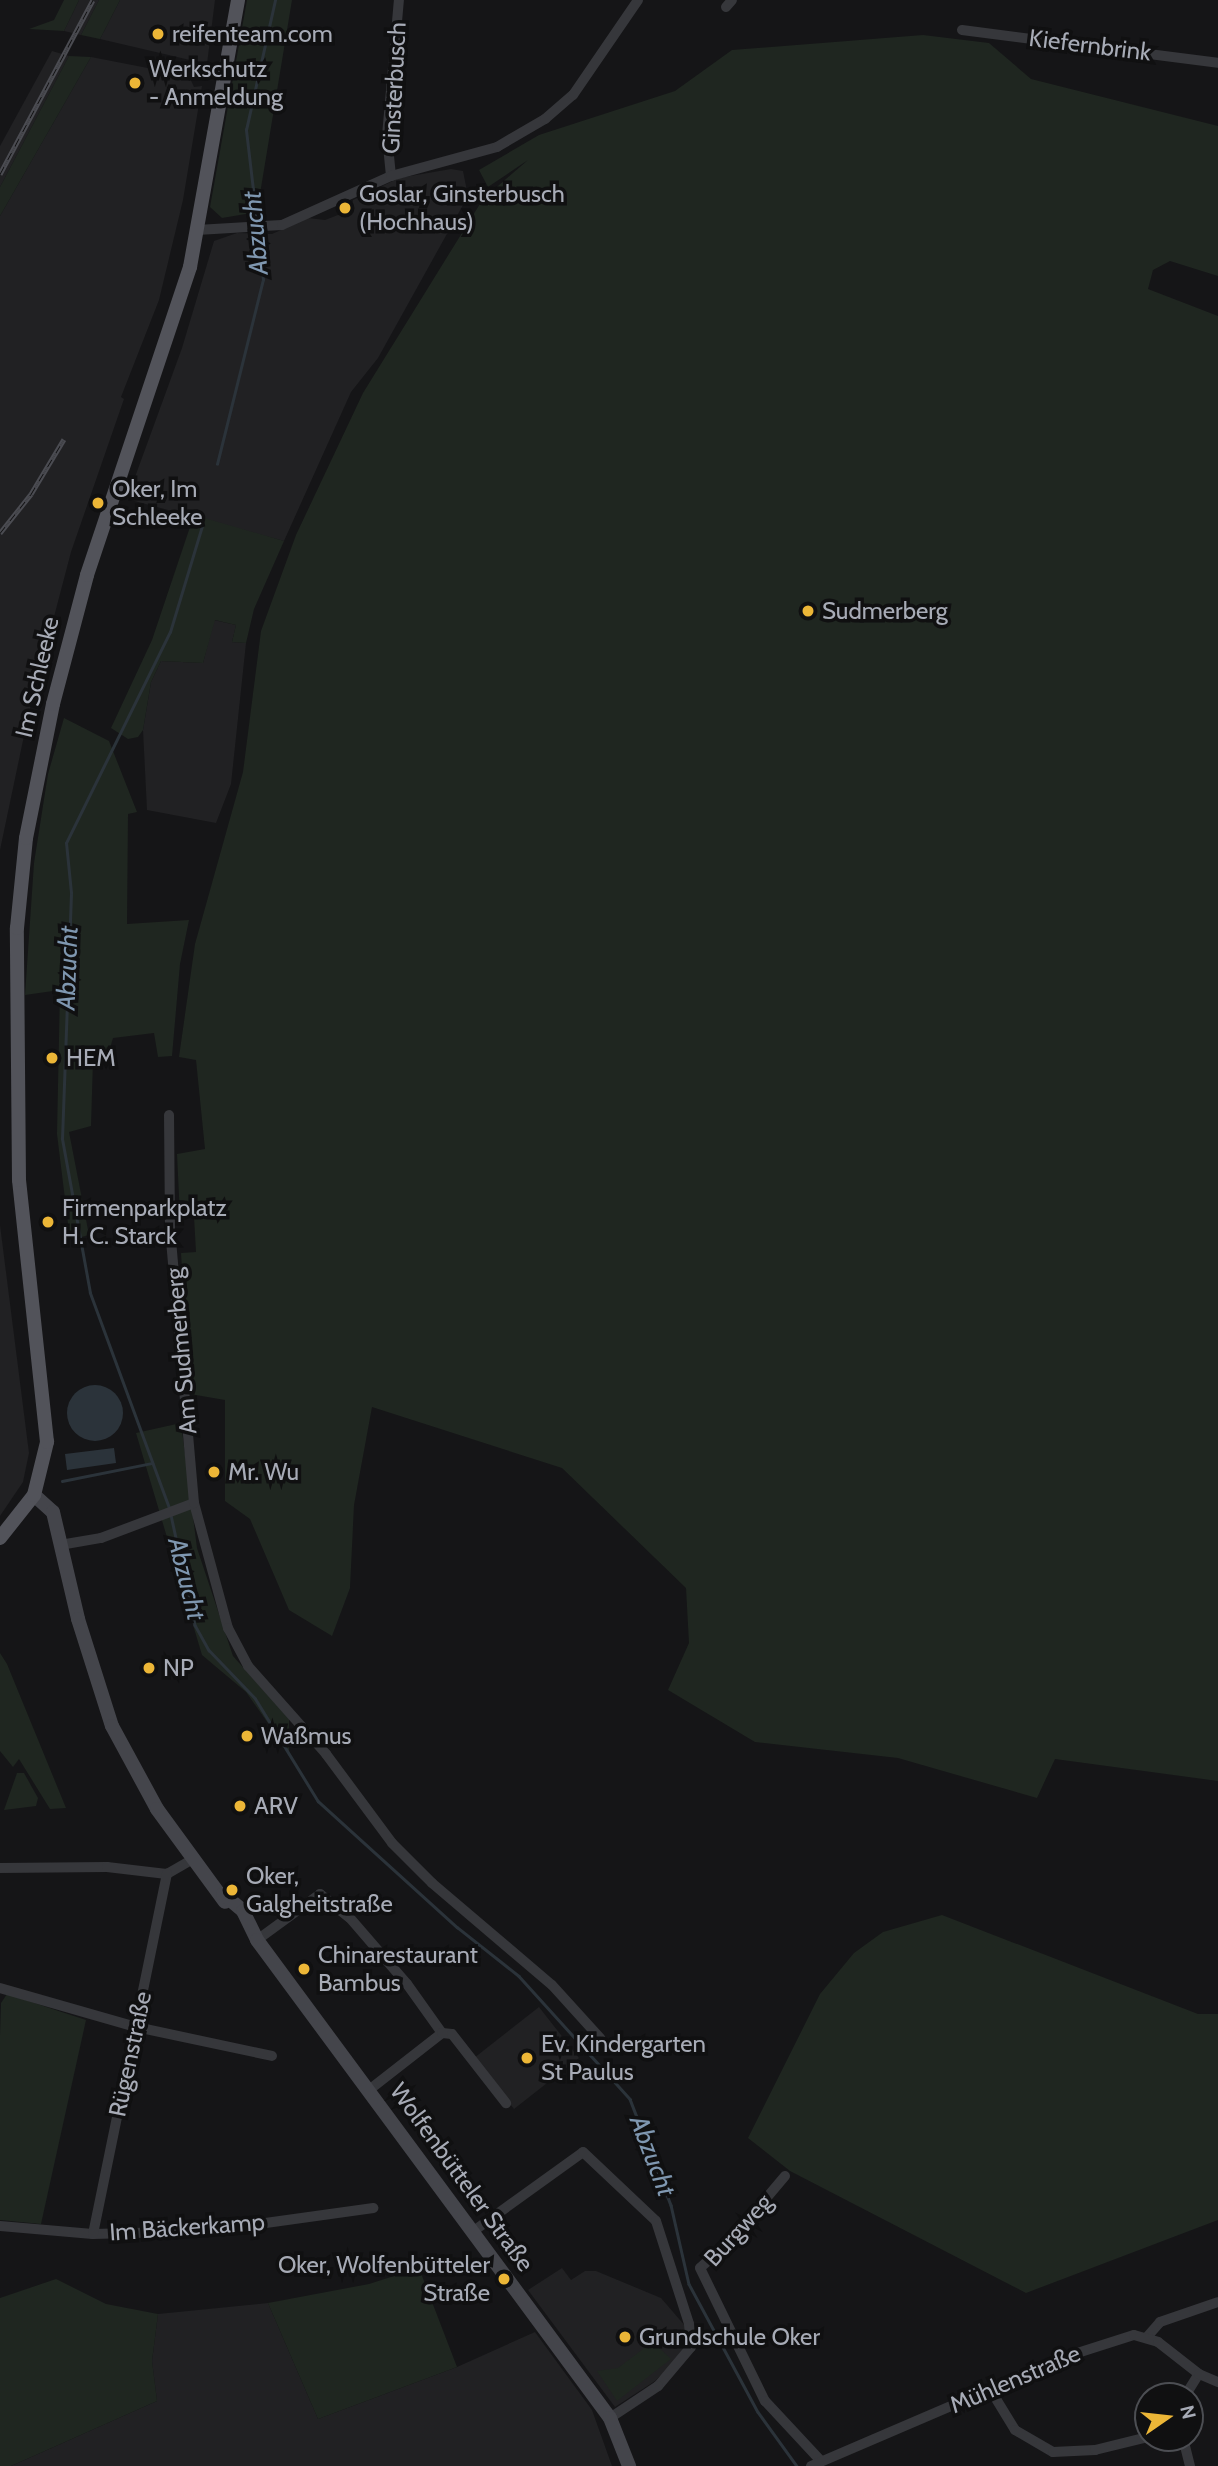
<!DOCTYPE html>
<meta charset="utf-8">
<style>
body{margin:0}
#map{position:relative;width:1218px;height:2466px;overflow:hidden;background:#151517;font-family:Cabin,sans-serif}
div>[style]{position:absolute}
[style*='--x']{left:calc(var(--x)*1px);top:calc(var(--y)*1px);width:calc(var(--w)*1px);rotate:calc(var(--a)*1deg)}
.built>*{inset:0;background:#212123}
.green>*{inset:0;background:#1f2620}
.water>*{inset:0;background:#2b333a}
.round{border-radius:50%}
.stream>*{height:2.5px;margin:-1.25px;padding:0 1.25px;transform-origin:1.25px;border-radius:1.25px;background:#2b333a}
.minor>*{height:10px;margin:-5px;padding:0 5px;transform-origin:5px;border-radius:5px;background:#36373b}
.secondary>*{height:14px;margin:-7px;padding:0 7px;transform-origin:7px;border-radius:7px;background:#44454b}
.primary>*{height:14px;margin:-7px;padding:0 7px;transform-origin:7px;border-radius:7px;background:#52535a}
.rail>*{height:5px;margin-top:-2.5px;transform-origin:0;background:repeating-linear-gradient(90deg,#101011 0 8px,#4b4c52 0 16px);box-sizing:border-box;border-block:2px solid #4b4c52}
.dots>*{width:19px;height:19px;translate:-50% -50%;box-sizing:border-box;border:4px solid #101011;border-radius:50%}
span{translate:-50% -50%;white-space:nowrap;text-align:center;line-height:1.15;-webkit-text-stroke:7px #101011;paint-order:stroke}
.poi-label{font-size:24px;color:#a7abb6}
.left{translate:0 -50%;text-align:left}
.right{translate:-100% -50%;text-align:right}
.street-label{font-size:24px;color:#a7abb6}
.water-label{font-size:26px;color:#7f97b0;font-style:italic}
.north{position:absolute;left:1134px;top:2382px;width:70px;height:70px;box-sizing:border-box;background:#101011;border:2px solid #4c4e53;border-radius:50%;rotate:76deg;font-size:19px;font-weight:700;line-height:28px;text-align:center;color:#a7abb6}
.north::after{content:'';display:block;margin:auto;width:24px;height:32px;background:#ecb637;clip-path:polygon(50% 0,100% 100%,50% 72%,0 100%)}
</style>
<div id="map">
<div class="built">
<div style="clip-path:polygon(79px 0,99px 0,81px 35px,64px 31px)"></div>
<div style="clip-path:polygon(120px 0,215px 0,207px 64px,100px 39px)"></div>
<div style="clip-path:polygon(52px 51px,69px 56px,0 187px,0 146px)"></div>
<div style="clip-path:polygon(91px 57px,189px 76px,194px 87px,202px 86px,183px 200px,159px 300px,121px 397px,124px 399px,71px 552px,29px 712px,0 850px,0 216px)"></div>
<div style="clip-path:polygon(451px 169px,463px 171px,468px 196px,378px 358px,351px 392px,284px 541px,127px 499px,182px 348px,214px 241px,237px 233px,272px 234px,308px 218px,325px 220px,351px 210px,353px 200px,399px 178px)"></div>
<div style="clip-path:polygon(214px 620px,236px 625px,232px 642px,246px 643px,231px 784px,216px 823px,147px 810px,143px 730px,151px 682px,161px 661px,203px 663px)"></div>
<div style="clip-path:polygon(0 1225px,29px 1453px,23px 1482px,0 1516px)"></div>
<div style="clip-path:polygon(539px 2007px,579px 2058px,514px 2109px,474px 2058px)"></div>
<div style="clip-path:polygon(562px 2268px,571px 2280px,585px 2271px,596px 2271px,661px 2298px,686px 2327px,687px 2348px,655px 2381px,615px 2407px,528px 2290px)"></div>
<div style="clip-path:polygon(268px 2303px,318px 2419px,457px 2367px,535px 2332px,592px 2410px,612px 2466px,11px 2466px,157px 2401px,152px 2361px,158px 2314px)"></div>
</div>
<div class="green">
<div style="clip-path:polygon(64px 0,79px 0,64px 31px,29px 29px,54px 20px)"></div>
<div style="clip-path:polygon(99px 0,120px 0,100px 39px,81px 35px)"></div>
<div style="clip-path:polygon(247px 0,292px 0,257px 212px,222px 218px,210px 207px)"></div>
<div style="clip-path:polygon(923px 35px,989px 43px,1031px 79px,1218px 126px,1218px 276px,1170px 261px,1153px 270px,1148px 289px,1218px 316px,1218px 1781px,1055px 1759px,1037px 1798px,898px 1758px,755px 1742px,668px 1690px,689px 1643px,686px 1588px,562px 1468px,372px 1407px,354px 1505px,350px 1588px,332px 1636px,289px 1610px,250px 1519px,225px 1501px,225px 1400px,190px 1394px,181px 1253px,196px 1252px,194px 1217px,180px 1217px,177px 1154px,205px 1149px,196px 1060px,179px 1057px,195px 944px,243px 772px,261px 631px,296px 535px,363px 393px,483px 199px,528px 160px,488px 187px,479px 170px,539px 135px,675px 91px,732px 50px)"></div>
<div style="clip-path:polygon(69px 56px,91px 57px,0 216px,0 187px)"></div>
<div style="clip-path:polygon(194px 515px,284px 541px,254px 609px,246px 643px,232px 642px,236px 625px,215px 620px,203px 663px,161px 661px,151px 682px,143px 730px,138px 737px,128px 739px,111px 728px,152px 640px)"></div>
<div style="clip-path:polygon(64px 718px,109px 741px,137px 812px,128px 814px,127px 924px,189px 920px,180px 964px,172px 1056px,158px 1057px,154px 1033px,113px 1038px,108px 1055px,93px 1060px,91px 1126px,69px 1132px,89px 1235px,70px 1240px,57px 1134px,60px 990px,25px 995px,34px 863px,48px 774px)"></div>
<div style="clip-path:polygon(181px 1423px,197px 1548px,233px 1656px,289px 1719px,289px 1753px,246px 1692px,202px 1655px,136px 1433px)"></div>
<div style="clip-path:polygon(0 1653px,7px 1664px,66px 1808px,50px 1809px,19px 1759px,13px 1767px,0 1751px)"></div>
<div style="clip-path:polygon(17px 1773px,24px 1773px,38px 1798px,36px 1806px,4px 1810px)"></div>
<div style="clip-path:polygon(942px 1915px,1198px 2014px,1218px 2014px,1218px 2220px,1026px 2293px,790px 2171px,748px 2138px,820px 1994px,854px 1953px,883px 1932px)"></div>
<div style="clip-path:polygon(7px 1994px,86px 2020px,41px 2224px,0 2220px,0 2036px,1px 2003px)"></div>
<div style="clip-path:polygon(419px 2268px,457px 2367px,318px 2419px,268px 2303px,369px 2284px)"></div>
<div style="clip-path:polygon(56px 2279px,106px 2304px,158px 2314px,152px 2361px,157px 2401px,11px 2466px,0 2466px,0 2298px)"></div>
<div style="clip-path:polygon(647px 2346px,657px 2346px,671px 2359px,617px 2401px,597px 2371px,618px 2368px)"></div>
</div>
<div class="water">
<div class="round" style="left:67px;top:1385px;width:56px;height:56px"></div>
<div style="clip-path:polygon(114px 1448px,116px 1463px,67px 1470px,65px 1454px)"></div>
</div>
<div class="stream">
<div style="--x:257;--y:224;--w:95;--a:-96.7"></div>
<div style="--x:246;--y:130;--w:133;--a:-77.4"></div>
<div style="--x:217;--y:464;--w:190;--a:-76"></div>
<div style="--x:263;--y:280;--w:50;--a:-95.7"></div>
<div style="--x:62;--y:1481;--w:92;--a:-11.3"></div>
<div style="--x:169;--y:1508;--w:229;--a:-110.2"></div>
<div style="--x:90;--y:1293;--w:157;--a:-100.3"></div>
<div style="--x:62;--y:1139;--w:246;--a:-87.9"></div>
<div style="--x:71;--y:893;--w:50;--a:-95.7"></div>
<div style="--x:66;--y:843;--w:235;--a:-63.8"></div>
<div style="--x:170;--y:632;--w:111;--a:-73.2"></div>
<div style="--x:171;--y:1515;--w:113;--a:77.7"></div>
<div style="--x:195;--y:1625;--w:29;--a:61"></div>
<div style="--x:209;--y:1650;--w:66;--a:46.2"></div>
<div style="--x:255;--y:1698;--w:121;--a:58.5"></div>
<div style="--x:318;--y:1801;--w:188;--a:42.2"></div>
<div style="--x:457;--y:1927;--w:79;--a:38.3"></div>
<div style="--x:519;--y:1976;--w:166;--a:47.9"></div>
<div style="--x:630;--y:2099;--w:114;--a:68.9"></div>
<div style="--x:671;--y:2205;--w:81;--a:77.2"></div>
<div style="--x:689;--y:2284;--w:145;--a:61.7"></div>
<div style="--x:758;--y:2412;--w:67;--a:54.2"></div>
</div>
<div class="minor">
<div style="--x:726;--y:7;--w:9;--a:-49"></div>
<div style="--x:962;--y:30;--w:258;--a:7.3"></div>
<div style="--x:391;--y:176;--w:40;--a:-95.7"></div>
<div style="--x:387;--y:136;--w:137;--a:-85"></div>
<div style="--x:197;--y:230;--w:85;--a:-3.4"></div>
<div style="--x:282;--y:225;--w:120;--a:-24.2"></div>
<div style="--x:391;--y:176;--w:110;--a:-15.3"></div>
<div style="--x:497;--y:147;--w:56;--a:-30.3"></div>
<div style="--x:545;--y:119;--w:37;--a:-41"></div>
<div style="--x:573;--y:95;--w:115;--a:-55.6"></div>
<div style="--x:194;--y:1503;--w:130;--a:74.8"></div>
<div style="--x:228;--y:1628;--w:43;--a:62.2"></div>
<div style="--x:248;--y:1666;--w:118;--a:48.4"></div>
<div style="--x:326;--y:1754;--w:111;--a:53.4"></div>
<div style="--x:392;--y:1843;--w:57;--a:45"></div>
<div style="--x:432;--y:1883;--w:157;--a:40.4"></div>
<div style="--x:552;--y:1985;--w:72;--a:47.8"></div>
<div style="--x:60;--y:1545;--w:42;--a:-9.7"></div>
<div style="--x:101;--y:1538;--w:99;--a:-20.6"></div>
<div style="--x:194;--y:1503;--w:276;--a:-95"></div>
<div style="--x:170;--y:1228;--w:113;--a:-90.5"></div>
<div style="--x:0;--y:1868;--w:107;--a:-0.5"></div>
<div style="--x:107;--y:1867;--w:60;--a:6.7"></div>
<div style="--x:167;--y:1874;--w:32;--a:-30"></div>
<div style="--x:257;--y:1940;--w:78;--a:-36.1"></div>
<div style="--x:320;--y:1894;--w:38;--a:39"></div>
<div style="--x:350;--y:1918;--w:87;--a:49.2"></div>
<div style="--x:407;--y:1984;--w:60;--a:54.5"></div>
<div style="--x:442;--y:2033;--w:93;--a:142"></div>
<div style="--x:0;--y:1988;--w:141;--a:16"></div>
<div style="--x:136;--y:2027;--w:139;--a:12"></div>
<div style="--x:442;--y:2033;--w:10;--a:6"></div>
<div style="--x:452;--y:2034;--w:88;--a:52"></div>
<div style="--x:785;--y:2176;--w:85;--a:130.2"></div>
<div style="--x:730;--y:2241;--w:40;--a:138"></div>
<div style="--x:700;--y:2268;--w:148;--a:64"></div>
<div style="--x:765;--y:2401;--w:82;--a:47"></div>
<div style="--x:0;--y:2226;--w:93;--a:4.9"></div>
<div style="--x:93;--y:2234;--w:115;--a:-1.5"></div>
<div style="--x:208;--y:2231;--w:167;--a:-7.9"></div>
<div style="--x:475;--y:2230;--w:133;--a:-35.8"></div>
<div style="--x:583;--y:2152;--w:100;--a:43.4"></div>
<div style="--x:656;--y:2221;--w:108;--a:72.2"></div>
<div style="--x:689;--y:2324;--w:23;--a:85"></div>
<div style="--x:691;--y:2347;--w:51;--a:130.2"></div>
<div style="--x:658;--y:2386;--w:58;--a:146.3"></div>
<div style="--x:93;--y:2234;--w:368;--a:-78.4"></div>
<div style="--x:1147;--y:2337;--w:20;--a:-49"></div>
<div style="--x:1160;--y:2322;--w:61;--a:-19"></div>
<div style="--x:990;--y:2389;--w:48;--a:58.6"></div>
<div style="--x:1015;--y:2430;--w:44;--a:30.1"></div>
<div style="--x:1053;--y:2452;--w:42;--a:-2.7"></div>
<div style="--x:1095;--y:2450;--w:55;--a:-13.8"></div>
<div style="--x:1185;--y:2396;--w:26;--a:-58"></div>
<div style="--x:1183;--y:2438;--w:29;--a:76"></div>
<div style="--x:811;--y:2466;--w:280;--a:-23.2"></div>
<div style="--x:1068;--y:2356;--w:69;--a:-17.7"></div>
<div style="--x:1134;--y:2335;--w:25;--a:16"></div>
<div style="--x:1158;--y:2342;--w:52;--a:38"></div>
<div style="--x:1199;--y:2374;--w:21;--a:23"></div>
</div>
<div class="secondary">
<div style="--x:34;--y:1495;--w:25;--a:42"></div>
<div style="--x:53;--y:1512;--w:110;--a:76.8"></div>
<div style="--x:78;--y:1619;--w:112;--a:72.4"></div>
<div style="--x:112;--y:1726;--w:94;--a:61.5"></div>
<div style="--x:157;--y:1809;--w:115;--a:53.8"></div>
<div style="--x:223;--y:1894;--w:26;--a:40"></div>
<div style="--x:243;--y:1911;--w:32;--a:64"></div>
<div style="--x:257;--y:1940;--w:594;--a:53.55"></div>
<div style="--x:610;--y:2418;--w:52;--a:68.4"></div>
</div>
<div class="primary">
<div style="--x:0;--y:1538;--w:55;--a:-51.7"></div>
<div style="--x:34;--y:1495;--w:55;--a:-76.2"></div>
<div style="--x:47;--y:1442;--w:263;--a:-96.1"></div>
<div style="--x:19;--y:1180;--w:252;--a:-90.5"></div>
<div style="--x:17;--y:928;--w:90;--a:-84.3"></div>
<div style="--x:26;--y:838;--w:137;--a:-78.6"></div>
<div style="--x:53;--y:704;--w:133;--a:-75.2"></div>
<div style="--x:87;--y:575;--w:325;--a:-71.5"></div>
<div style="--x:190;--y:267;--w:271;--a:-79.8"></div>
</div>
<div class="rail">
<div style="--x:0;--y:174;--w:197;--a:-61.9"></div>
<div style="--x:0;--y:533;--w:50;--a:-51.5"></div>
<div style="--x:31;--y:494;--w:64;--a:-59"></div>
</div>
<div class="dots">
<div style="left:158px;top:34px;background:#ecb637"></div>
<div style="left:135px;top:83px;background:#ecb637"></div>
<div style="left:345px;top:208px;background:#ecb637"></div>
<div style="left:98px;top:503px;background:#ecb637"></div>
<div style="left:808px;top:611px;background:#ecb637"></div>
<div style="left:52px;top:1058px;background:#ecb637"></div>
<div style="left:48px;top:1222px;background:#ecb637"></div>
<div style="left:214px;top:1472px;background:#ecb637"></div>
<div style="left:149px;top:1668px;background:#ecb637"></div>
<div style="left:247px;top:1736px;background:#ecb637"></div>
<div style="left:240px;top:1806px;background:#ecb637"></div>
<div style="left:232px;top:1890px;background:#ecb637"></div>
<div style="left:304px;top:1969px;background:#ecb637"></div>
<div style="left:527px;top:2058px;background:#ecb637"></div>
<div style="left:504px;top:2279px;background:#ecb637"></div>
<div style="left:625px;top:2337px;background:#ecb637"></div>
</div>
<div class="poi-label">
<span class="left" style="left:172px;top:34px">reifenteam.com</span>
<span class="left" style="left:149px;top:83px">Werkschutz<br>- Anmeldung</span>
<span class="left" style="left:359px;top:208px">Goslar, Ginsterbusch<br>(Hochhaus)</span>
<span class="left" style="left:112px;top:503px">Oker, Im<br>Schleeke</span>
<span class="left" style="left:822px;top:611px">Sudmerberg</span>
<span class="left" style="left:66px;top:1058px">HEM</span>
<span class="left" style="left:62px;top:1222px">Firmenparkplatz<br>H. C. Starck</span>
<span class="left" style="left:228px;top:1472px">Mr. Wu</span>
<span class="left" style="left:163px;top:1668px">NP</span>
<span class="left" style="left:261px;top:1736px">Waßmus</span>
<span class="left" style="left:254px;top:1806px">ARV</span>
<span class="left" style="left:246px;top:1890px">Oker,<br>Galgheitstraße</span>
<span class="left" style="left:318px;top:1969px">Chinarestaurant<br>Bambus</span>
<span class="left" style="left:541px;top:2058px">Ev. Kindergarten<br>St Paulus</span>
<span class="right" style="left:490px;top:2279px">Oker, Wolfenbütteler<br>Straße</span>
<span class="left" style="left:639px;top:2337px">Grundschule Oker</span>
</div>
<div class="street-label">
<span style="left:1090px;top:45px;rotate:7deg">Kiefernbrink</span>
<span style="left:394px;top:88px;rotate:-87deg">Ginsterbusch</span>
<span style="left:37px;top:677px;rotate:-77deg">Im Schleeke</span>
<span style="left:181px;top:1351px;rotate:-95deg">Am Sudmerberg</span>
<span style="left:130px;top:2054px;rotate:-78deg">Rügenstraße</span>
<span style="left:462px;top:2177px;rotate:54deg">Wolfenbütteler Straße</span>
<span style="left:187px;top:2227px;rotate:-4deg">Im Bäckerkamp</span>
<span style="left:738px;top:2230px;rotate:-48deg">Burgweg</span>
<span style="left:1015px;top:2379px;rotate:-23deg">Mühlenstraße</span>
</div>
<div class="water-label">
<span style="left:256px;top:233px;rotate:-95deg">Abzucht</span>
<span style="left:68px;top:968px;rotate:-88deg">Abzucht</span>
<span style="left:186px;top:1579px;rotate:76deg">Abzucht</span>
<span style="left:652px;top:2156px;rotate:69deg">Abzucht</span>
</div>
<div class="north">N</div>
</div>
